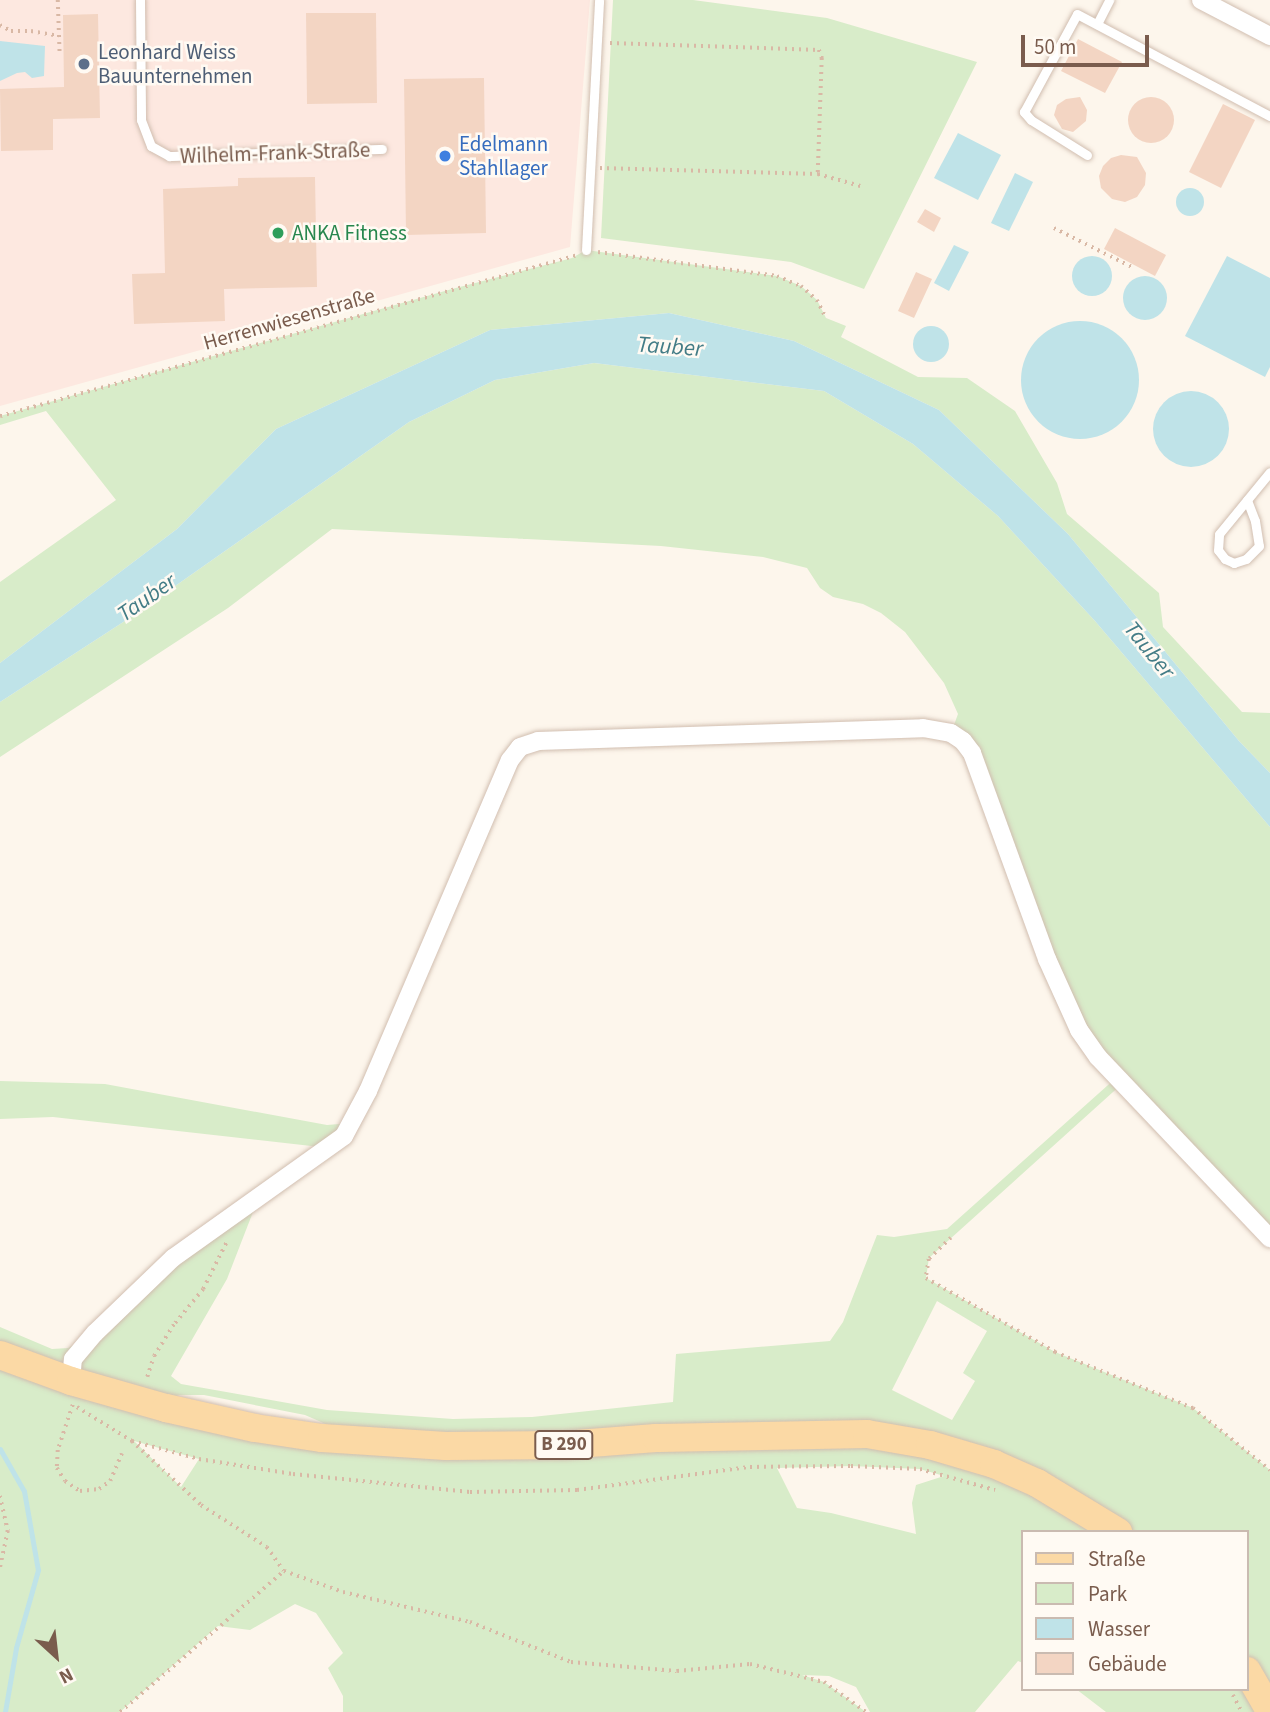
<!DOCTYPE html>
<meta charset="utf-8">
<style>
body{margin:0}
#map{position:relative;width:1270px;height:1712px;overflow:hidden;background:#fdf6ec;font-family:"Source Sans 3",sans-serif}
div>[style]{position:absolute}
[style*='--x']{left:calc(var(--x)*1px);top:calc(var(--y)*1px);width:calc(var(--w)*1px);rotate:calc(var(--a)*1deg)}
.commercial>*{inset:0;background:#fde8e0}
.green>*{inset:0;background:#d8ecc9}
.water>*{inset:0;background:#bfe3e8}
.round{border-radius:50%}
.stream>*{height:5px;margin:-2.5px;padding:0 2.5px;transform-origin:2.5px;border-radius:2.5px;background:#bfe3e8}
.building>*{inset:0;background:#f3d5c3}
.path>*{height:3.5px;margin-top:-1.75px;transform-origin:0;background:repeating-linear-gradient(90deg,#d9b8a5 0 2px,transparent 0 7px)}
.roads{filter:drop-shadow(0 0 2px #d1beb0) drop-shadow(0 0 2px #d1beb0)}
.lane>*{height:9px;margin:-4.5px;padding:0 4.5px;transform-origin:4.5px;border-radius:4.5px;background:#fff}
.street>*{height:18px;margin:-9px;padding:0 9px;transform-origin:9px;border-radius:9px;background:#fff}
.primary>*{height:28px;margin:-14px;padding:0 14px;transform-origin:14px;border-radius:14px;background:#fbd9a5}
.dots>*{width:19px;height:19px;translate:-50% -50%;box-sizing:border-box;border:4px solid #fffaf3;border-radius:50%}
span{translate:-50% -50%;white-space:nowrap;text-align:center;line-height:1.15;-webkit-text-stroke:5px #fffaf3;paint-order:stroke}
.shield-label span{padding:2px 5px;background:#fffaf3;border:2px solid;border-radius:5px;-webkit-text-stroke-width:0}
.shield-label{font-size:19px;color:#7a5c4d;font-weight:700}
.service-label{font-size:21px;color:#4e5e75}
.left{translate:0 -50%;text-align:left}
.shop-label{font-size:21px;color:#366cbe}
.street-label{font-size:21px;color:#7a5c4d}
.leisure-label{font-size:21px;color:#27864d}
.water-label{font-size:23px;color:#437c86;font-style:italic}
.legend{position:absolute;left:1021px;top:1530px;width:228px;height:161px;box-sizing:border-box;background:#fffaf3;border:2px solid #cabbb1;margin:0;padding:9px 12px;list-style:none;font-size:21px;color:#7a5c4d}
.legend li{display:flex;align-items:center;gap:14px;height:35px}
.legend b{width:35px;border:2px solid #cabbb1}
.north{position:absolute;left:21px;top:1621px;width:70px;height:70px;-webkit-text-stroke:5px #fffaf3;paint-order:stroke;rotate:153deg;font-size:19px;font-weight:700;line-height:28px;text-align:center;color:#7a5c4d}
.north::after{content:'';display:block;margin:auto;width:24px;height:32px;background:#7a5c4d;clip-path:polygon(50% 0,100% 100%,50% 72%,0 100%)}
.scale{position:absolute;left:1021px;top:35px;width:128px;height:32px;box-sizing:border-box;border:4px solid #7a5c4d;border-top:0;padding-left:9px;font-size:21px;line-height:24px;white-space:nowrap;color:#7a5c4d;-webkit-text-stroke:5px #fffaf3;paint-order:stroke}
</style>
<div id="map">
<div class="commercial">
<div style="clip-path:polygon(0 0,590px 0,570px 247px,0 406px)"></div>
</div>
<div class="green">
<div style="clip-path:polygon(613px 0,693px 0,827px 18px,977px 62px,864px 289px,791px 262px,601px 238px)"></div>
<div style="clip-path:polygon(586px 250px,777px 276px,801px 286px,817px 300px,826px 318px,846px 326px,841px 337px,918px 377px,967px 378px,1015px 411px,1057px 483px,1067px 514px,1159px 593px,1163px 627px,1242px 712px,1270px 713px,1270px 773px,1239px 741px,1068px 534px,939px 410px,794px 341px,669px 313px,490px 330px,276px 429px,177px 529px,0 663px,0 582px,116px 500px,46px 411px,0 425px,0 416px,452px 289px,572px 258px)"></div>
<div style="clip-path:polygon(evenodd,594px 363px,824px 391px,913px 444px,998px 516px,1095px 621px,1270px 827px,1270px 1238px,1123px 1083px,929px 1258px,926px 1278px,1055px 1352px,1193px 1408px,1270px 1470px,1270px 1712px,1106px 1712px,1076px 1689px,1247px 1689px,1247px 1532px,1023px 1532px,1023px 1663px,1018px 1661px,975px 1712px,870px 1712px,856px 1687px,829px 1676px,802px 1675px,824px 1682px,866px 1712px,343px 1712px,343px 1696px,328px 1668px,343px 1653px,316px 1613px,295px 1604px,250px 1630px,218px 1626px,120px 1712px,0 1712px,0 1327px,52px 1349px,68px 1348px,95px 1333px,258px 1199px,227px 1279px,171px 1376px,181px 1384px,327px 1410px,453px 1419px,532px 1417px,673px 1402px,676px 1354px,830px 1341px,843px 1322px,877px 1235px,894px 1237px,947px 1229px,1117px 1077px,1079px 1030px,984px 785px,951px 733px,958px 714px,944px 683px,905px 632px,881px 613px,863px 604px,833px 597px,820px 588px,807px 568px,763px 557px,661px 546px,332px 529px,228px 608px,0 757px,0 702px,131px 617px,409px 422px,495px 380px,594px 363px,937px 1301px,987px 1331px,963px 1373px,975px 1381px,952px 1420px,892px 1390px,937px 1301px,594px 363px,180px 1395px,204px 1395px,305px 1415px,337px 1429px,147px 1402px,180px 1395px,594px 363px,134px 1441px,199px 1459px,181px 1487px,134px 1441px,594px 363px,851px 1466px,920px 1469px,944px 1476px,916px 1485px,912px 1503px,916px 1534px,831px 1513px,797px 1508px,777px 1468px,851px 1466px)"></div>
<div style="clip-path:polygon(0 1081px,105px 1084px,327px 1125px,352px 1123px,329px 1148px,53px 1117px,0 1119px)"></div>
</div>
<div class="water">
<div style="clip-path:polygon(0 41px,45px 46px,44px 76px,32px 78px,25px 72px,17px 73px,0 81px)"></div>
<div style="clip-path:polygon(958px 133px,1001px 155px,978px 200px,934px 178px)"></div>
<div style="clip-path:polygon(1015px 173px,1033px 182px,1009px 231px,991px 223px)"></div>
<div class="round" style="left:1176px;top:188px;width:28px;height:28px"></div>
<div style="clip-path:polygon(954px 245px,969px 252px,949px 291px,934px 283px)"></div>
<div class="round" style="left:1072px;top:256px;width:40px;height:40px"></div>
<div style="clip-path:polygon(1227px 256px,1270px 278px,1270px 367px,1265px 377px,1185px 336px)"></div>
<div class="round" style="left:1123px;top:276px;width:44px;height:44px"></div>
<div style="clip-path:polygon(669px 313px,794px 341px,939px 410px,1068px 534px,1239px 741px,1270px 773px,1270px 827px,1095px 621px,998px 516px,913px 444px,824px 391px,594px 363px,495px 380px,409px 422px,131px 617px,0 702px,0 663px,177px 529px,276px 429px,490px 330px)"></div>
<div class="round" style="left:1021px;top:321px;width:118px;height:118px"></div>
<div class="round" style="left:913px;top:326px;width:36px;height:36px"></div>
<div class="round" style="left:1153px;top:391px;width:76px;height:76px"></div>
</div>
<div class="stream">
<div style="--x:0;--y:1449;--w:48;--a:60.3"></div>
<div style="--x:24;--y:1491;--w:80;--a:80"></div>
<div style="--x:38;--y:1570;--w:81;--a:105.8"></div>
<div style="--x:16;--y:1648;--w:65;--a:99.8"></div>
</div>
<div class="building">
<div style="clip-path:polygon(306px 13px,376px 13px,377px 103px,307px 104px)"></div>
<div style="clip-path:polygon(98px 14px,100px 118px,53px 119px,53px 150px,1px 151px,0 89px,64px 87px,63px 15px)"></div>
<div style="clip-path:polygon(1078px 39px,1122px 62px,1105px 93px,1061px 71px)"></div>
<div style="clip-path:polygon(484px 78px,486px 233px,406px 235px,404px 79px)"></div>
<div class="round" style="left:1128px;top:97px;width:46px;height:46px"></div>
<div style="clip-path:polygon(1080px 97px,1087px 110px,1086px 121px,1073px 132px,1062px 129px,1054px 115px,1057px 105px,1066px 99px)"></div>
<div style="clip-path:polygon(1223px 104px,1255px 120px,1221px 188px,1189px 172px)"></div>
<div style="clip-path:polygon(1121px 155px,1137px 157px,1146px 173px,1145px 185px,1137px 197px,1125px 202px,1112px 199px,1101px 188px,1099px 176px,1103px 166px,1111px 158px)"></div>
<div style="clip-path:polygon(315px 177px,317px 287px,224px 289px,225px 321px,134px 324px,132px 274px,165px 273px,163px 189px,238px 186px,238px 178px)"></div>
<div style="clip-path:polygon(925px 209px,941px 218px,934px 232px,917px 222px)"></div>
<div style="clip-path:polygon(1115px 228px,1166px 255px,1155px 276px,1104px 249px)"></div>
<div style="clip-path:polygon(916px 272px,932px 279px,914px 318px,898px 311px)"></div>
</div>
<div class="path">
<div style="--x:58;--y:0;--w:56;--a:88"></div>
<div style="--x:0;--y:25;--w:13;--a:29"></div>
<div style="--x:11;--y:31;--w:20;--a:0"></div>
<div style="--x:31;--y:31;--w:28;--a:10"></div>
<div style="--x:610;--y:43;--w:209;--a:1.9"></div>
<div style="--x:819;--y:50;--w:9;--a:69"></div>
<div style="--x:822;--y:58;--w:116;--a:92"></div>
<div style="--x:600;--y:168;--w:218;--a:1.6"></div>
<div style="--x:818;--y:174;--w:44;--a:15.9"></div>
<div style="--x:1054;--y:228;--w:89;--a:26.6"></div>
<div style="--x:598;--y:252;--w:181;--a:7.6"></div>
<div style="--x:777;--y:276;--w:26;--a:23"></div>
<div style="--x:801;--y:286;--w:21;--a:41"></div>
<div style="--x:817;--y:300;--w:20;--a:63"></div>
<div style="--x:0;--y:416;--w:600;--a:-15.57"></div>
<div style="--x:951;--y:1238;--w:30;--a:136"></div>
<div style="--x:929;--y:1259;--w:19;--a:99"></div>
<div style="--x:926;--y:1278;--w:149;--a:29.8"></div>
<div style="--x:1055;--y:1352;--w:149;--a:22.1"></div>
<div style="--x:1193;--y:1408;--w:99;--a:38.8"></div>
<div style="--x:147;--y:1377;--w:22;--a:-72"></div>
<div style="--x:154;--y:1356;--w:39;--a:-58"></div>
<div style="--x:175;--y:1323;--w:44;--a:-50.5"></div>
<div style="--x:203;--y:1289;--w:54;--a:-63.4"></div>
<div style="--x:73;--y:1405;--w:47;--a:108.4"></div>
<div style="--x:58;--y:1450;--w:18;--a:93"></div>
<div style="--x:57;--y:1468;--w:15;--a:58"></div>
<div style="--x:65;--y:1481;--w:18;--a:34"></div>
<div style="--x:80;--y:1491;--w:19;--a:-6"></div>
<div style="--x:99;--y:1489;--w:14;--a:-36"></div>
<div style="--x:110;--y:1481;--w:30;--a:-67"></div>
<div style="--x:77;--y:1407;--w:65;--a:31.7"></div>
<div style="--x:132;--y:1441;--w:94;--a:42.8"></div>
<div style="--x:201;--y:1505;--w:78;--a:32.5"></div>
<div style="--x:267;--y:1547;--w:29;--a:55"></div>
<div style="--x:284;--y:1571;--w:63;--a:19.6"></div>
<div style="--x:343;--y:1592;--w:130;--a:13.3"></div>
<div style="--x:470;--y:1622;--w:109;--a:21.6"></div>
<div style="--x:571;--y:1662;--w:106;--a:4.9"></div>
<div style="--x:677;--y:1671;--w:73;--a:-5.5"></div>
<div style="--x:750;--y:1664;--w:76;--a:13.7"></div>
<div style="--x:824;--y:1682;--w:52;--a:35.5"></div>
<div style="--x:132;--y:1441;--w:69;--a:15"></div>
<div style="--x:199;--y:1459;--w:95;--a:9.1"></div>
<div style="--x:293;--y:1474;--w:178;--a:5.8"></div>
<div style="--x:470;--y:1492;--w:107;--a:-1.1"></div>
<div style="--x:577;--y:1490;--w:175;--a:-7.6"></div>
<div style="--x:750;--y:1467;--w:101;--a:-0.6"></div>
<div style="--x:851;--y:1466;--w:69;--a:2.5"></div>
<div style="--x:920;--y:1469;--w:78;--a:15.6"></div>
<div style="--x:0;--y:1496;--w:36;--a:77"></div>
<div style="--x:8;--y:1531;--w:40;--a:102"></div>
<div style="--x:1233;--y:1695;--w:19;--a:62"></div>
<div style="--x:120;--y:1712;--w:216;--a:-40.7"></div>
</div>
<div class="roads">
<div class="lane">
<div style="--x:140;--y:0;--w:120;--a:89.5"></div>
<div style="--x:141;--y:120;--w:28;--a:69"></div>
<div style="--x:151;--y:146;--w:21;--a:29"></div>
<div style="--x:169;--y:156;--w:213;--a:-1.9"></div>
<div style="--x:1097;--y:24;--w:27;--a:-63"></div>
<div style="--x:1087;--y:155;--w:66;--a:-148"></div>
<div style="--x:1031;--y:120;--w:11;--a:-131"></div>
<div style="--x:1024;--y:112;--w:111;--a:-61.6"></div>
<div style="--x:1077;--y:14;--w:218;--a:27.9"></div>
<div style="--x:586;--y:250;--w:250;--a:-87"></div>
<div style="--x:1247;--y:500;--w:22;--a:69"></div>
<div style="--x:1255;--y:521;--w:25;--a:81"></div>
<div style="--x:1259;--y:546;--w:18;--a:135"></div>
<div style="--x:1246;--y:559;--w:13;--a:162"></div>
<div style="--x:1234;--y:563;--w:10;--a:-156"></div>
<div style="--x:1225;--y:559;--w:11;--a:-128"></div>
<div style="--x:1218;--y:550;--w:16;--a:-86"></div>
<div style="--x:1219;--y:534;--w:80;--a:-50.6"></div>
</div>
<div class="street">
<div style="--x:1201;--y:0;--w:78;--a:27.6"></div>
<div style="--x:71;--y:1381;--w:22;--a:-85"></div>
<div style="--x:73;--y:1359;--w:34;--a:-50"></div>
<div style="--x:95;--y:1333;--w:108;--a:-43.9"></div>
<div style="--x:173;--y:1258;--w:210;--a:-35.5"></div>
<div style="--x:344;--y:1136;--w:51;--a:-61.9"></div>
<div style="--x:368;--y:1091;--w:360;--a:-66.8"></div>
<div style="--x:510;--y:760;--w:16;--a:-52"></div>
<div style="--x:520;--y:747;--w:19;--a:-18"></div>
<div style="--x:538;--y:741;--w:385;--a:-1.9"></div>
<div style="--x:923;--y:728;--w:28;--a:10"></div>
<div style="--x:951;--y:733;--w:14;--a:34"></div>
<div style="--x:963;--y:741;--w:15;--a:53"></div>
<div style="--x:972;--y:753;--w:219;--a:70"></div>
<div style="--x:1047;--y:959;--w:78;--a:65.7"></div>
<div style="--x:1079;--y:1030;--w:33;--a:55"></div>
<div style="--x:1098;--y:1057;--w:250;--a:46.5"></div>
</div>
<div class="primary">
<div style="--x:0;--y:1355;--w:76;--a:20.1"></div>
<div style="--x:71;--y:1381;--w:99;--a:15.9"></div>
<div style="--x:166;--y:1408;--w:91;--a:12.7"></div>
<div style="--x:255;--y:1428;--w:68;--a:8.5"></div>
<div style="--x:322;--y:1438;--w:124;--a:3.7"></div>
<div style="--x:446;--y:1446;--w:118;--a:-0.5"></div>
<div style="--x:564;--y:1445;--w:92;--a:-4.4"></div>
<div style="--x:656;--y:1438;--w:211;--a:-1.1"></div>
<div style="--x:867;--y:1434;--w:64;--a:9.9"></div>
<div style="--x:930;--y:1445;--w:67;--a:16.5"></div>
<div style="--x:994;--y:1464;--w:47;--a:23.8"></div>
<div style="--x:1037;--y:1483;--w:95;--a:31.2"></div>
<div style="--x:1247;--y:1671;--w:46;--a:60.1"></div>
</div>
</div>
<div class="dots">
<div style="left:84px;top:64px;background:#5c6f8a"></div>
<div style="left:445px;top:156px;background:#3f7fe0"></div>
<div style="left:278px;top:233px;background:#2e9e5b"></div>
</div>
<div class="shield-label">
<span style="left:564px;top:1445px">B 290</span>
</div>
<div class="service-label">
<span class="left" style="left:98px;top:64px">Leonhard Weiss<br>Bauunternehmen</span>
</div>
<div class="shop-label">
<span class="left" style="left:459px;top:156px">Edelmann<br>Stahllager</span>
</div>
<div class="street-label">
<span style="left:275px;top:153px;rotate:-2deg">Wilhelm-Frank-Straße</span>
<span style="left:289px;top:319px;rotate:-16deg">Herrenwiesenstraße</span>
</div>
<div class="leisure-label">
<span class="left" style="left:292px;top:233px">ANKA Fitness</span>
</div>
<div class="water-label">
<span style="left:670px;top:347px;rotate:4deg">Tauber</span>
<span style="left:147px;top:598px;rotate:-35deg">Tauber</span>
<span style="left:1149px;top:650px;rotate:51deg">Tauber</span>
</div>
<ul class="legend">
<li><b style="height:9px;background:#fbd9a5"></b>Straße</li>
<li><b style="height:19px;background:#d8ecc9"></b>Park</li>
<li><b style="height:19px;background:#bfe3e8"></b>Wasser</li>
<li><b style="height:19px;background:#f3d5c3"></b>Gebäude</li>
</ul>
<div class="north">N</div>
<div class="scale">50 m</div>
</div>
